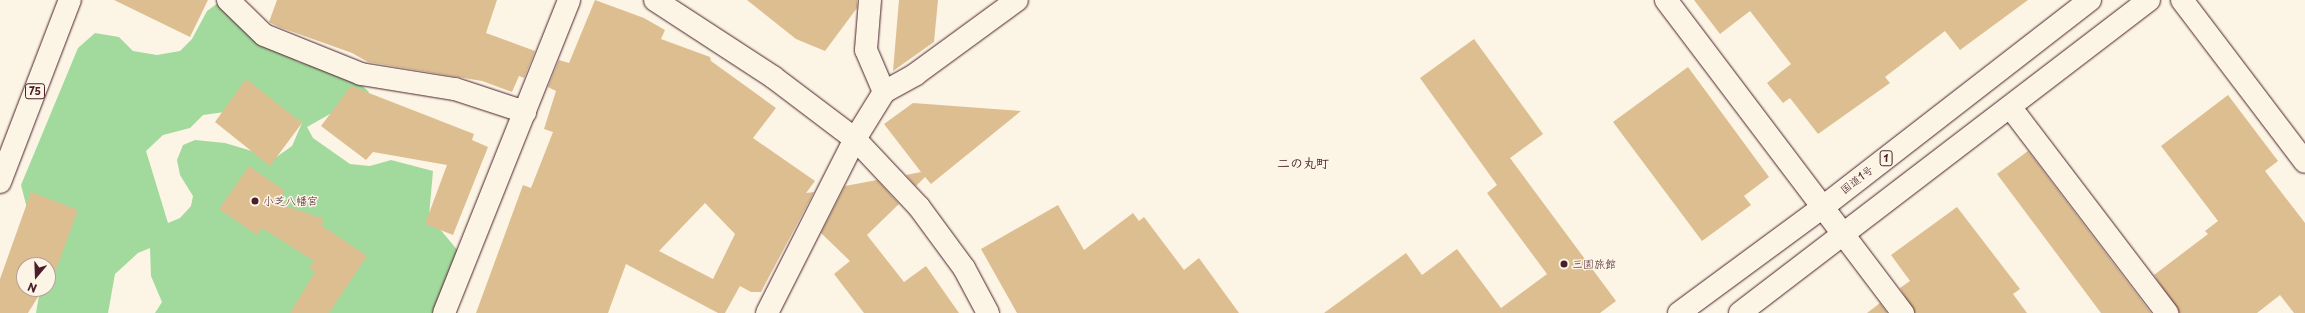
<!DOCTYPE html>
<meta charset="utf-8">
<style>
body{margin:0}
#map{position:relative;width:2305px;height:313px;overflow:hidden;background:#fcf5e5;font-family:"Playpen Sans","Klee One",sans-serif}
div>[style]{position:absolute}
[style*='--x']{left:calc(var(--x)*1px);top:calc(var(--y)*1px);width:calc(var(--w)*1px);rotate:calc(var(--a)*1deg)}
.green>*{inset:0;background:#a2d99d}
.building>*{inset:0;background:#ddbe90}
.roads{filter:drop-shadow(0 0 1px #4a1f2b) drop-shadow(0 0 1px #4a1f2b)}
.minor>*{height:22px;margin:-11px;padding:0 11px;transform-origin:11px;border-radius:11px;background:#fcf5e5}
.tertiary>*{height:22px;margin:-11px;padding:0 11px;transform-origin:11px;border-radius:11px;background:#fcf5e5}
.primary>*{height:22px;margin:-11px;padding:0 11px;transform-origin:11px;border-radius:11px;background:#fcf5e5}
.trunk>*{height:22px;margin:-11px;padding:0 11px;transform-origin:11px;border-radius:11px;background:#fcf5e5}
.dots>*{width:11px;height:11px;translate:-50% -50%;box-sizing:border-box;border:2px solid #fcf5e5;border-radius:50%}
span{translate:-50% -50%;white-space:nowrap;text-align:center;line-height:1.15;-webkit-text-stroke:3px #fcf5e5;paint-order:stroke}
.shield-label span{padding:1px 3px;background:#fcf5e5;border:1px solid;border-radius:3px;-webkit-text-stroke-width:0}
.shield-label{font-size:10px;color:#4a1f2b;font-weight:700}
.street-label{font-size:11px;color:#4a1f2b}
.poi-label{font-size:11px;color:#4a1f2b}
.left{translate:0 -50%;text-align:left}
.quarter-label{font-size:13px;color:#4a1f2b;font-weight:700}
.north{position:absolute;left:16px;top:257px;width:40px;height:40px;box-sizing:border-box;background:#fcf5e5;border:1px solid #b59f9b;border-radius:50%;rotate:199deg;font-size:11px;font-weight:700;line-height:16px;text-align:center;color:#4a1f2b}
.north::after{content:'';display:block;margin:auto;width:14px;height:18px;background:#4a1f2b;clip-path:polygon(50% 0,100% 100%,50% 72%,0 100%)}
</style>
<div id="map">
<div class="green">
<div style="clip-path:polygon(evenodd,218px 3px,271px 46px,299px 62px,353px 77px,369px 92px,360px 104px,330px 114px,307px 127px,313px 138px,350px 164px,370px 166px,391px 160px,433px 171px,429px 216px,464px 258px,444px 313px,155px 313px,162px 302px,151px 276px,150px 248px,138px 253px,115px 274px,108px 313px,116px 313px,36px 313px,40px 289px,48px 289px,48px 265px,29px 216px,21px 185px,78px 48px,95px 33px,119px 37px,133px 51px,157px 55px,180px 51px,192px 39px,207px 11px,218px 3px,277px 105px,302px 123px,292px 146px,275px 158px,225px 143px,195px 140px,183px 145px,177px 160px,180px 175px,193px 196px,191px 206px,180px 218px,168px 223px,146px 151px,163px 135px,190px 128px,203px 115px,277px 105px)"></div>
</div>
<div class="building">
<div style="clip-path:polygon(114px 0,208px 0,190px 37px)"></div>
<div style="clip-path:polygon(277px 0,497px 0,486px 33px,535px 51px,524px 78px,519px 76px,512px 92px,482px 81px,368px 62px,352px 53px,279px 27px,269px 22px)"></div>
<div style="clip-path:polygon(evenodd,595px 0,644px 18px,665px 30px,661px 39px,710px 57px,711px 61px,776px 108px,753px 138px,815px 181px,806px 193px,814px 192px,761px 292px,751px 292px,740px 286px,725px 313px,718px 313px,626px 264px,608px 313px,476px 313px,523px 185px,531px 188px,553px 132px,544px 129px,556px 91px,548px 87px,559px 60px,569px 63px,595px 0,705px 203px,735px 234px,713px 279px,659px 251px,705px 203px)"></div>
<div style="clip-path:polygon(747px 0,857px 0,857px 8px,825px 51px,796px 39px)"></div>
<div style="clip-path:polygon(899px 0,938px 0,934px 42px,893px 71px)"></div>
<div style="clip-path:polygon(1694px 0,2028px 0,1960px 50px,1945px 31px,1885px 77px,1890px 83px,1818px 134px,1790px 98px,1783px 103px,1767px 83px,1791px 64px,1750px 11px,1720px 34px)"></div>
<div style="clip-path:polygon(1474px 39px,1543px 134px,1510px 158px,1616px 301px,1600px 313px,1324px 313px,1406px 253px,1422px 275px,1457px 249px,1501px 308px,1547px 274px,1487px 193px,1497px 185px,1420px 78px)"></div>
<div style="clip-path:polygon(1688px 67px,1769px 177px,1744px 196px,1751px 205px,1702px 241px,1613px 122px)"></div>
<div style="clip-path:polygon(246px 79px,302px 123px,270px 166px,215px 122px)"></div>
<div style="clip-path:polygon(351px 86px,474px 134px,472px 140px,488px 147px,453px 235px,425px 224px,447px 165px,373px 152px,366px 160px,321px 126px)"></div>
<div style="clip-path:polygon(2228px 95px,2278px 161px,2265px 171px,2305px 223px,2305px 313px,2294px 313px,2280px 295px,2257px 313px,2179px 313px,2154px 275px,2208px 234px,2205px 231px,2218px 221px,2161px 146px)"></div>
<div style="clip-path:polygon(913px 103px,1021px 111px,931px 184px,925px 177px,916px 186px,906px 175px,921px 172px,884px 124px)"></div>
<div style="clip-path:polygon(2028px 151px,2151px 313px,2101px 313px,1997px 174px)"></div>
<div style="clip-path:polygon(249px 166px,285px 191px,277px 203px,324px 219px,321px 225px,367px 256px,329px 313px,290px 313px,315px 272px,309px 268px,314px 261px,262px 228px,257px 235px,219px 209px)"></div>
<div style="clip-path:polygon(877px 180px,899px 204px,867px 235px,904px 282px,926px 266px,959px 313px,864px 313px,834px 274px,850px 261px,821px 233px,845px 186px)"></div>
<div style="clip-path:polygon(31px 192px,78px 210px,54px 275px,48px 280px,48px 265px,24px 265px,24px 289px,43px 289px,28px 313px,0 313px,0 279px)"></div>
<div style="clip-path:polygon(1058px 205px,1084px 250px,1133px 213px,1139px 221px,1144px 217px,1184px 270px,1199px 258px,1239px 313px,1017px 313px,981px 249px)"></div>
<div style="clip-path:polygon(1957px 207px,2020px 289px,2013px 294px,2027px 313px,1915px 313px,1900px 288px,1910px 281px,1891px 255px)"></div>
<div style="clip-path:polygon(1880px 303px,1887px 313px,1867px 313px)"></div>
</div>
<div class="roads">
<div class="minor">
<div style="--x:228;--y:0;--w:50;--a:44.2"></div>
<div style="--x:264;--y:35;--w:105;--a:21.9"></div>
<div style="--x:361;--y:74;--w:95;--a:9.1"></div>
<div style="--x:455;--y:89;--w:74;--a:18.2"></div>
<div style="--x:870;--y:0;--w:50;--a:94.6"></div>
<div style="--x:866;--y:50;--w:46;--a:66.8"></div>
<div style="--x:1666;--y:0;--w:393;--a:52.9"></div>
<div style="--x:2182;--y:0;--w:203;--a:52.8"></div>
<div style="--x:2011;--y:108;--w:258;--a:52.7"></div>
<div style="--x:767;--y:313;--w:195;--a:-63.2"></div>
<div style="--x:855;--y:139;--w:55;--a:-58.3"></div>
<div style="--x:884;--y:92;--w:37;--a:-29"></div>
<div style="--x:916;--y:74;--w:125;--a:-36.2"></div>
</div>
<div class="tertiary">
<div style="--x:655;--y:0;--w:141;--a:33.1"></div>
<div style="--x:773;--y:77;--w:103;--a:37.1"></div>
<div style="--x:855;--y:139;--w:93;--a:46.7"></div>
<div style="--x:919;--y:207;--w:76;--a:53.6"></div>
<div style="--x:964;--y:268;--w:51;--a:61.9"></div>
<div style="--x:444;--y:313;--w:337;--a:-68.2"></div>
</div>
<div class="primary">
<div style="--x:0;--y:182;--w:195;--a:-69"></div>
</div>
<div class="trunk">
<div style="--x:1679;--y:313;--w:179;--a:-36.4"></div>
<div style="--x:1823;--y:207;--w:338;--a:-37.8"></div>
<div style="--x:1740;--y:313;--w:515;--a:-37.43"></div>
</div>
</div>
<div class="dots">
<div style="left:255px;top:201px;background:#4a1f2b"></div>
<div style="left:1564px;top:264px;background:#4a1f2b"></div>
</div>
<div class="shield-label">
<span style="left:35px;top:91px">75</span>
<span style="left:1886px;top:158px">1</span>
</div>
<div class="street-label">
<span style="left:1857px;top:180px;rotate:-38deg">国道1号</span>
</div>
<div class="poi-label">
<span class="left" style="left:263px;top:201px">小芝八幡宮</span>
<span class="left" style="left:1572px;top:264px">三園旅館</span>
</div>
<div class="quarter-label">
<span style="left:1303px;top:163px">二の丸町</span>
</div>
<div class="north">N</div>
</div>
